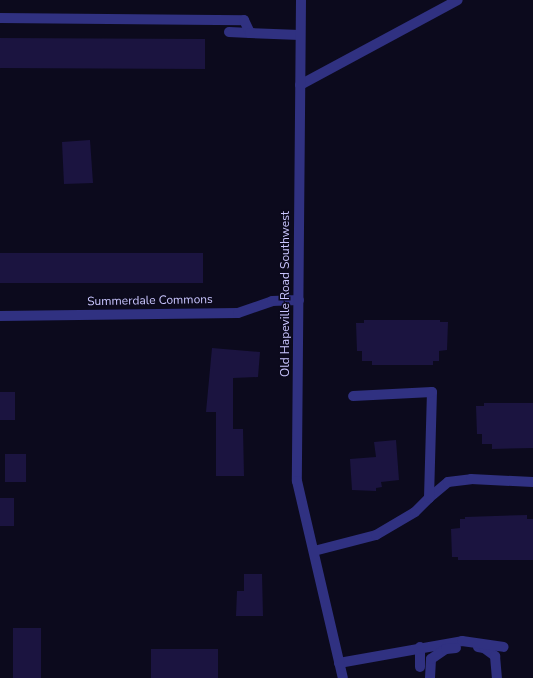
<!DOCTYPE html>
<style>
body{margin:0}
#map{position:relative;width:533px;height:678px;overflow:hidden;background:#0c0a1d;font-family:"Nunito Sans",sans-serif}
div>[style]{position:absolute}
[style*='--x']{left:calc(var(--x)*1px);top:calc(var(--y)*1px);width:calc(var(--w)*1px);rotate:calc(var(--a)*1deg)}
.building>*{inset:0;background:#1b1440}
.service>*{height:10px;margin:-5px;padding:0 5px;transform-origin:5px;border-radius:5px;background:#303181}
.minor>*{height:10px;margin:-5px;padding:0 5px;transform-origin:5px;border-radius:5px;background:#303181}
.tertiary>*{height:10px;margin:-5px;padding:0 5px;transform-origin:5px;border-radius:5px;background:#303181}
span{translate:-50% -50%;white-space:nowrap;text-align:center;line-height:1.15;-webkit-text-stroke:3px #0c0a1d;paint-order:stroke}
.street-label{font-size:12px;color:#cac6ff}
</style>
<div id="map">
<div class="building">
<div style="clip-path:polygon(0 38px,205px 39px,205px 69px,0 68px)"></div>
<div style="clip-path:polygon(90px 140px,93px 183px,64px 184px,62px 142px)"></div>
<div style="clip-path:polygon(0 253px,203px 253px,203px 283px,0 283px)"></div>
<div style="clip-path:polygon(364px 320px,440px 320px,440px 322px,448px 322px,447px 350px,439px 351px,439px 361px,433px 361px,433px 365px,372px 365px,372px 361px,362px 361px,362px 351px,357px 351px,356px 323px,364px 323px)"></div>
<div style="clip-path:polygon(212px 348px,260px 352px,258px 377px,233px 378px,233px 429px,243px 429px,244px 476px,216px 476px,216px 412px,206px 412px)"></div>
<div style="clip-path:polygon(0 392px,15px 392px,15px 420px,0 420px)"></div>
<div style="clip-path:polygon(484px 403px,533px 403px,533px 448px,492px 449px,492px 444px,482px 444px,482px 434px,477px 434px,476px 406px,484px 406px)"></div>
<div style="clip-path:polygon(396px 440px,399px 480px,381px 482px,382px 487px,376px 488px,376px 491px,352px 490px,350px 459px,376px 457px,374px 442px)"></div>
<div style="clip-path:polygon(5px 454px,26px 454px,26px 482px,5px 482px)"></div>
<div style="clip-path:polygon(0 498px,14px 498px,14px 526px,0 526px)"></div>
<div style="clip-path:polygon(527px 515px,527px 519px,533px 519px,533px 560px,458px 560px,458px 557px,452px 557px,451px 529px,460px 528px,460px 519px,465px 519px,465px 517px)"></div>
<div style="clip-path:polygon(244px 574px,262px 574px,263px 616px,236px 616px,237px 591px,244px 591px)"></div>
<div style="clip-path:polygon(13px 628px,41px 628px,41px 678px,13px 678px)"></div>
<div style="clip-path:polygon(151px 649px,218px 649px,218px 678px,151px 678px)"></div>
</div>
<div class="service">
<div style="--x:229;--y:32;--w:21;--a:3"></div>
<div style="--x:420;--y:647;--w:20;--a:90"></div>
<div style="--x:478;--y:647;--w:6;--a:9"></div>
<div style="--x:484;--y:648;--w:14;--a:36"></div>
<div style="--x:495;--y:656;--w:22;--a:85"></div>
<div style="--x:339;--y:663;--w:125;--a:-10.1"></div>
<div style="--x:462;--y:641;--w:42;--a:8.1"></div>
<div style="--x:430;--y:678;--w:19;--a:-87"></div>
<div style="--x:431;--y:659;--w:18;--a:-34"></div>
<div style="--x:446;--y:649;--w:10;--a:-6"></div>
</div>
<div class="minor">
<div style="--x:0;--y:18;--w:244;--a:0.5"></div>
<div style="--x:244;--y:20;--w:14;--a:65"></div>
<div style="--x:250;--y:33;--w:50;--a:2.3"></div>
<div style="--x:300;--y:85;--w:179;--a:-28.3"></div>
<div style="--x:0;--y:316;--w:238;--a:-0.7"></div>
<div style="--x:238;--y:313;--w:36;--a:-19"></div>
<div style="--x:272;--y:301;--w:27;--a:-2"></div>
<div style="--x:429;--y:498;--w:25;--a:-40"></div>
<div style="--x:448;--y:482;--w:23;--a:-7"></div>
<div style="--x:471;--y:479;--w:62;--a:2.8"></div>
<div style="--x:314;--y:551;--w:64;--a:-14.5"></div>
<div style="--x:376;--y:535;--w:45;--a:-30.5"></div>
<div style="--x:415;--y:512;--w:20;--a:-45"></div>
<div style="--x:429;--y:498;--w:106;--a:-88.4"></div>
<div style="--x:432;--y:392;--w:79;--a:177.1"></div>
</div>
<div class="tertiary">
<div style="--x:301;--y:0;--w:481;--a:90.5"></div>
<div style="--x:297;--y:481;--w:202;--a:76.9"></div>
</div>
<div class="street-label">
<span style="left:286px;top:294px;rotate:-90deg">Old Hapeville Road Southwest</span>
<span style="left:150px;top:301px;rotate:-1deg">Summerdale Commons</span>
</div>
</div>
